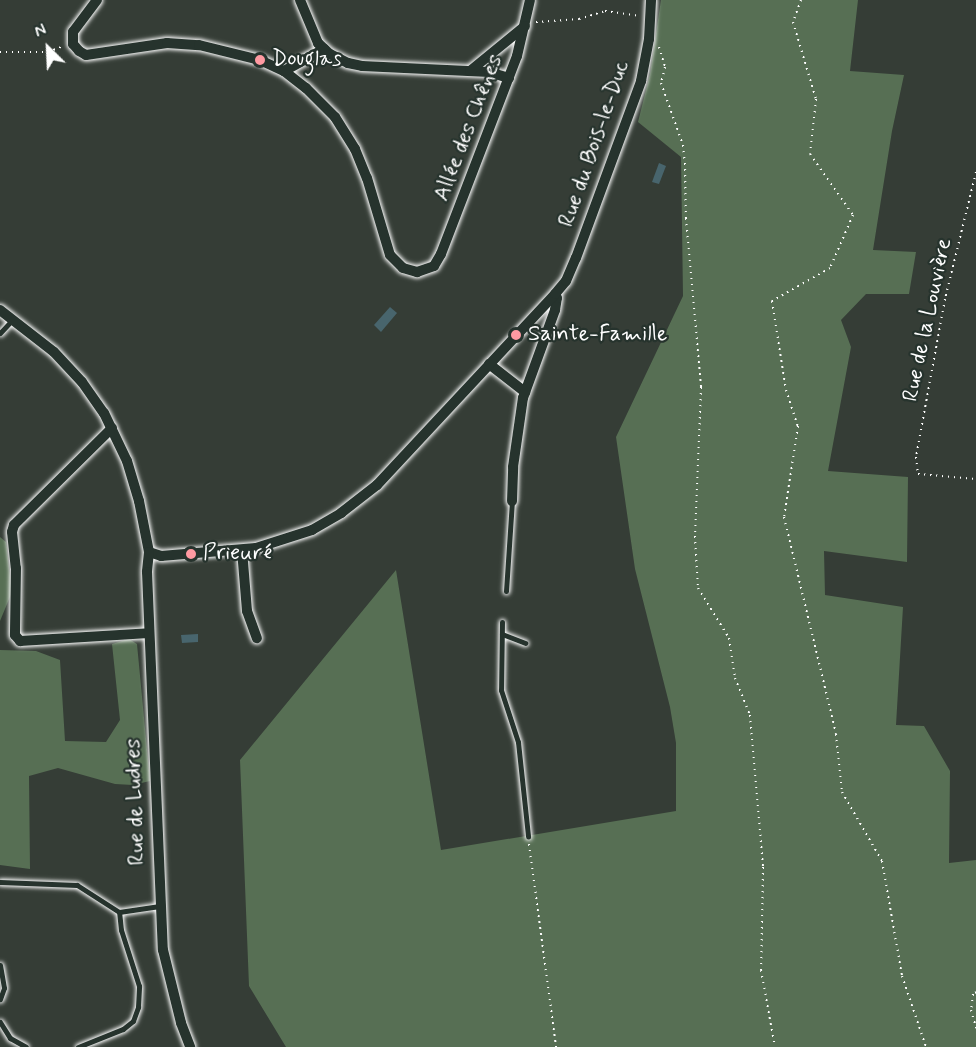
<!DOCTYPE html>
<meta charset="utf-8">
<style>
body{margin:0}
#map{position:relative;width:976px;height:1047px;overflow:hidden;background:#353d36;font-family:Mynerve,sans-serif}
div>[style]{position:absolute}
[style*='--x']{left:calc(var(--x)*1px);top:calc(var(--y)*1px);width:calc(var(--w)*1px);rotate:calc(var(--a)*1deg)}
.green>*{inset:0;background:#576f54}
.water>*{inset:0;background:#48656d}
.path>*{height:2px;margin-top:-1px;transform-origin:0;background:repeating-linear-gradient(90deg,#fff 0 1.5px,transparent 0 6px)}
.roads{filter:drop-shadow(0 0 2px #fff) drop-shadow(0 0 2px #fff)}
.lane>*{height:5px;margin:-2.5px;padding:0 2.5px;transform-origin:2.5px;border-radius:2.5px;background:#26332d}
.street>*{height:10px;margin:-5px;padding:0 5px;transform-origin:5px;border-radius:5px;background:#26332d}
.dots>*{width:16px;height:16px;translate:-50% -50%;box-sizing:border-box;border:3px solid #26332d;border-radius:50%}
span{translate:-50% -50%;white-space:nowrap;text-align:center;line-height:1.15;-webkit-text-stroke:4.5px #26332d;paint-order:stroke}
.poi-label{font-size:22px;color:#fff}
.left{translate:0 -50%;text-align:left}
.street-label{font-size:22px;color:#fff}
.north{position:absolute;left:18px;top:18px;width:60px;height:60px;-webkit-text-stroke:4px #26332d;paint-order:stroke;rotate:336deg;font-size:16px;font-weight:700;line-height:24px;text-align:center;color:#fff}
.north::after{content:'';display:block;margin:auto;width:21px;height:27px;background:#fff;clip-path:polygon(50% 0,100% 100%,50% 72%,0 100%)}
</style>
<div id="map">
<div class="green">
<div style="clip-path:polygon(661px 0,858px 0,850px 71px,904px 75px,892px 131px,873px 250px,916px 252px,909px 294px,866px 294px,841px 320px,851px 347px,828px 471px,908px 477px,907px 562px,824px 551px,825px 595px,903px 607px,896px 725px,924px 726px,950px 771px,949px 863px,976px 860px,976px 1047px,286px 1047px,249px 986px,240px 760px,396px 570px,441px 850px,676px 811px,676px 743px,670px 707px,635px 569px,616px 437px,683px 296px,681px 157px,638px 122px,650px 74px)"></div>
<div style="clip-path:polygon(0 537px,6px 542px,12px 592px,0 621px)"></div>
<div style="clip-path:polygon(129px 639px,137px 644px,150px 781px,133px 785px,115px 784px,58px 768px,29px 776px,30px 869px,0 865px,0 650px,36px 651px,60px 660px,65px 741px,106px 742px,120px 720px,112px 644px)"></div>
</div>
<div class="water">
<div style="clip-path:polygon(659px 163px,666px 166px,659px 184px,652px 182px)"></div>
<div style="clip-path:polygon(390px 307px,397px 313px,381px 332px,374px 325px)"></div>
<div style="clip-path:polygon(198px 634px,198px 642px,182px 643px,181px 635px)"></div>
</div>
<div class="path">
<div style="--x:801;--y:0;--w:23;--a:110"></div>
<div style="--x:793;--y:22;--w:80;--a:73.4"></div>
<div style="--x:816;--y:99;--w:55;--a:96.2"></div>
<div style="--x:810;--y:154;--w:75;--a:54.8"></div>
<div style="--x:853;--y:215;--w:58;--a:113.5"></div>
<div style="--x:830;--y:268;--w:67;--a:150.4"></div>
<div style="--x:772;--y:301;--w:90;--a:81.1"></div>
<div style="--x:786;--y:390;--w:38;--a:72"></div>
<div style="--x:798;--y:426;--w:92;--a:98.7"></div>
<div style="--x:784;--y:517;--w:223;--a:76.5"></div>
<div style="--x:836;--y:734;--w:58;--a:84.1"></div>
<div style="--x:842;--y:792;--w:80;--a:59.9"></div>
<div style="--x:882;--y:861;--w:117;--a:80.1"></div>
<div style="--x:902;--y:976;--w:75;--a:71.3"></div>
<div style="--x:536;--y:22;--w:43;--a:-4"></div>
<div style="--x:579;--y:19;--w:27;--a:-17"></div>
<div style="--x:605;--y:11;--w:34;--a:8"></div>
<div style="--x:659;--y:47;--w:21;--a:73"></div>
<div style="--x:665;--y:67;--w:16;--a:104"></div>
<div style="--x:661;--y:83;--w:66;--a:70.5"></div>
<div style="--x:683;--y:145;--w:18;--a:84"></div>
<div style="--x:685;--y:163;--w:55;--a:89"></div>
<div style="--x:686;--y:218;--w:170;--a:84.9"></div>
<div style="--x:701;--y:387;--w:149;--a:92.3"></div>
<div style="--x:695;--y:536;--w:52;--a:86.7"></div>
<div style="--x:698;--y:588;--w:59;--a:58.2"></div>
<div style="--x:729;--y:638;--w:40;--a:81.5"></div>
<div style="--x:735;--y:678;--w:40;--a:68"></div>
<div style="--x:750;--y:715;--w:153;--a:85.1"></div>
<div style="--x:763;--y:867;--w:103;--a:91.1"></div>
<div style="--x:761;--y:970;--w:78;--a:79.7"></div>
<div style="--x:0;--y:52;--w:48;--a:0"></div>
<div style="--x:48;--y:52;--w:17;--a:-21"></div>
<div style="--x:976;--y:172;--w:131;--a:103.7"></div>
<div style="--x:945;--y:299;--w:161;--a:100.4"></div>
<div style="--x:916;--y:457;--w:17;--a:83"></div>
<div style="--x:918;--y:474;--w:58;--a:4.9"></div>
<div style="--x:529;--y:844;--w:205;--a:82.4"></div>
<div style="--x:976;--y:992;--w:4;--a:146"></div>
<div style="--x:973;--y:994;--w:16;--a:97"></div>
<div style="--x:971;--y:1010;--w:19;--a:74"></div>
</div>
<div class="roads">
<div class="lane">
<div style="--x:0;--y:333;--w:19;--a:-47"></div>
<div style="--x:506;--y:591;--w:90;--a:-86.2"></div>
<div style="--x:502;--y:622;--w:68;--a:90.8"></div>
<div style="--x:501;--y:690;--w:55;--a:71.9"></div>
<div style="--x:518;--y:742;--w:95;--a:83.9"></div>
<div style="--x:502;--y:634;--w:25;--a:21"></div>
<div style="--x:0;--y:882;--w:77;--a:2.2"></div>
<div style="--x:77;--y:885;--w:50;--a:32.7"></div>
<div style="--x:119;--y:912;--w:41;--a:-8.3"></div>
<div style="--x:0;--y:965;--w:23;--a:80"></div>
<div style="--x:4;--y:988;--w:12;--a:110"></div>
<div style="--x:0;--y:1022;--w:19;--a:58"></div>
<div style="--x:10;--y:1038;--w:18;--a:29"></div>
<div style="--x:78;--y:1047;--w:48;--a:-21.8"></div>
<div style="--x:123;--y:1029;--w:13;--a:-39"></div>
<div style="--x:133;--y:1021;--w:15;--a:-70"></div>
<div style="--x:138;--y:1007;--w:21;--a:-87"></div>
<div style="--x:139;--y:986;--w:59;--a:-107.8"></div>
<div style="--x:121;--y:930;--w:18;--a:-96"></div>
</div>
<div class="street">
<div style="--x:97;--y:0;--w:40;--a:127"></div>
<div style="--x:73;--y:32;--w:12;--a:90"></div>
<div style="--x:73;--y:44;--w:9;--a:49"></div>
<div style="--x:79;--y:51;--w:8;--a:30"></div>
<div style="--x:86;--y:55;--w:82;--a:-8.4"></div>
<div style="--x:167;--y:43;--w:32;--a:4"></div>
<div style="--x:199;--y:45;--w:63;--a:13.8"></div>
<div style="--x:260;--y:60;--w:26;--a:25"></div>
<div style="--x:284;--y:71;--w:28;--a:38"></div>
<div style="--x:306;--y:88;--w:41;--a:45"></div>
<div style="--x:335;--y:117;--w:38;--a:58"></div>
<div style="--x:355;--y:149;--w:31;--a:68"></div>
<div style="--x:367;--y:178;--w:80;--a:73.4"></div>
<div style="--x:390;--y:255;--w:18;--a:45"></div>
<div style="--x:403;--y:268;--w:15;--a:16"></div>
<div style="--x:417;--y:272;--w:18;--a:-19"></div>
<div style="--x:434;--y:266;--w:14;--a:-60"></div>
<div style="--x:441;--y:254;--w:212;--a:-69"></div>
<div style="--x:517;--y:56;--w:57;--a:-76.9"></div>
<div style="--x:300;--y:0;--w:47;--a:67.3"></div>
<div style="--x:318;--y:43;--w:16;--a:43"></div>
<div style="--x:330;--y:54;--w:20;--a:27"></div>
<div style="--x:348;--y:63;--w:14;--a:12"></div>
<div style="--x:362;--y:66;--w:127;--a:2.7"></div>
<div style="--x:489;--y:72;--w:21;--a:17"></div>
<div style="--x:284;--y:71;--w:46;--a:-28.8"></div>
<div style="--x:470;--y:71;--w:71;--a:-39.3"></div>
<div style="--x:0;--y:310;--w:68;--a:37.9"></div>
<div style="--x:54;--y:352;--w:41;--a:47"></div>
<div style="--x:82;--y:382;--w:38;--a:55"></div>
<div style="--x:104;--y:413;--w:53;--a:64.4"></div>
<div style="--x:127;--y:461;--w:42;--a:73.3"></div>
<div style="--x:139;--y:501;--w:52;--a:78.9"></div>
<div style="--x:489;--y:364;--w:46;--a:37.9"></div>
<div style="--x:112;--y:428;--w:138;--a:135.3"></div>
<div style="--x:14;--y:525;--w:7;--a:106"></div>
<div style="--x:12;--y:532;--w:36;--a:84"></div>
<div style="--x:16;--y:568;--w:67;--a:90.9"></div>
<div style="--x:15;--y:635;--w:8;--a:50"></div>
<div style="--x:20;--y:641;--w:129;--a:-3.5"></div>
<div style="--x:512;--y:501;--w:34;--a:-88"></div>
<div style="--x:513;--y:467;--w:70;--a:-81.8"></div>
<div style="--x:523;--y:398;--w:94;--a:-70"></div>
<div style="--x:555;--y:310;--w:12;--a:-81"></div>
<div style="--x:557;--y:298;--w:4;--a:-117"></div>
<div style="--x:242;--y:550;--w:61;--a:85.3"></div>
<div style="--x:247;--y:611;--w:29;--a:70"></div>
<div style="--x:149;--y:552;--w:13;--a:18"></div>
<div style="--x:161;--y:556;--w:95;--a:-4.8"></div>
<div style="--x:256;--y:548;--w:59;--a:-17.8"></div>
<div style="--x:312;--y:530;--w:34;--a:-30"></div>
<div style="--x:341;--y:513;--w:46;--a:-37.9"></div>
<div style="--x:377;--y:485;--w:261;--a:-47"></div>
<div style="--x:555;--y:294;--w:17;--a:-50"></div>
<div style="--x:566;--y:281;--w:25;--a:-67"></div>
<div style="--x:576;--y:258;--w:189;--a:-69.8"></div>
<div style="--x:641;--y:81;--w:43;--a:-79.2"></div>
<div style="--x:649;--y:39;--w:39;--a:-87"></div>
<div style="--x:149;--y:552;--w:20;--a:96"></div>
<div style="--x:147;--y:572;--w:378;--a:87.6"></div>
<div style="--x:163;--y:950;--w:75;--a:76.1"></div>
<div style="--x:181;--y:1023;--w:26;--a:69"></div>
</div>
</div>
<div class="dots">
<div style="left:260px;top:60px;background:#ff9aa2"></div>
<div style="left:516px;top:335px;background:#ff9aa2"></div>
<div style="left:191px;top:554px;background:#ff9aa2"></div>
</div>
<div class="poi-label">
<span class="left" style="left:272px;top:60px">Douglas</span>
<span class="left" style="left:528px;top:335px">Sainte-Famille</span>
<span class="left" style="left:203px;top:554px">Prieuré</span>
</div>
<div class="street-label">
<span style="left:469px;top:128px;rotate:-69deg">Allée des Chênes</span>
<span style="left:595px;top:144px;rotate:-71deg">Rue du Bois-le-Duc</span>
<span style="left:928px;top:320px;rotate:-78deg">Rue de la Louvière</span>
<span style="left:136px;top:802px;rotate:-92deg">Rue de Ludres</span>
</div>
<div class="north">N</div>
</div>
